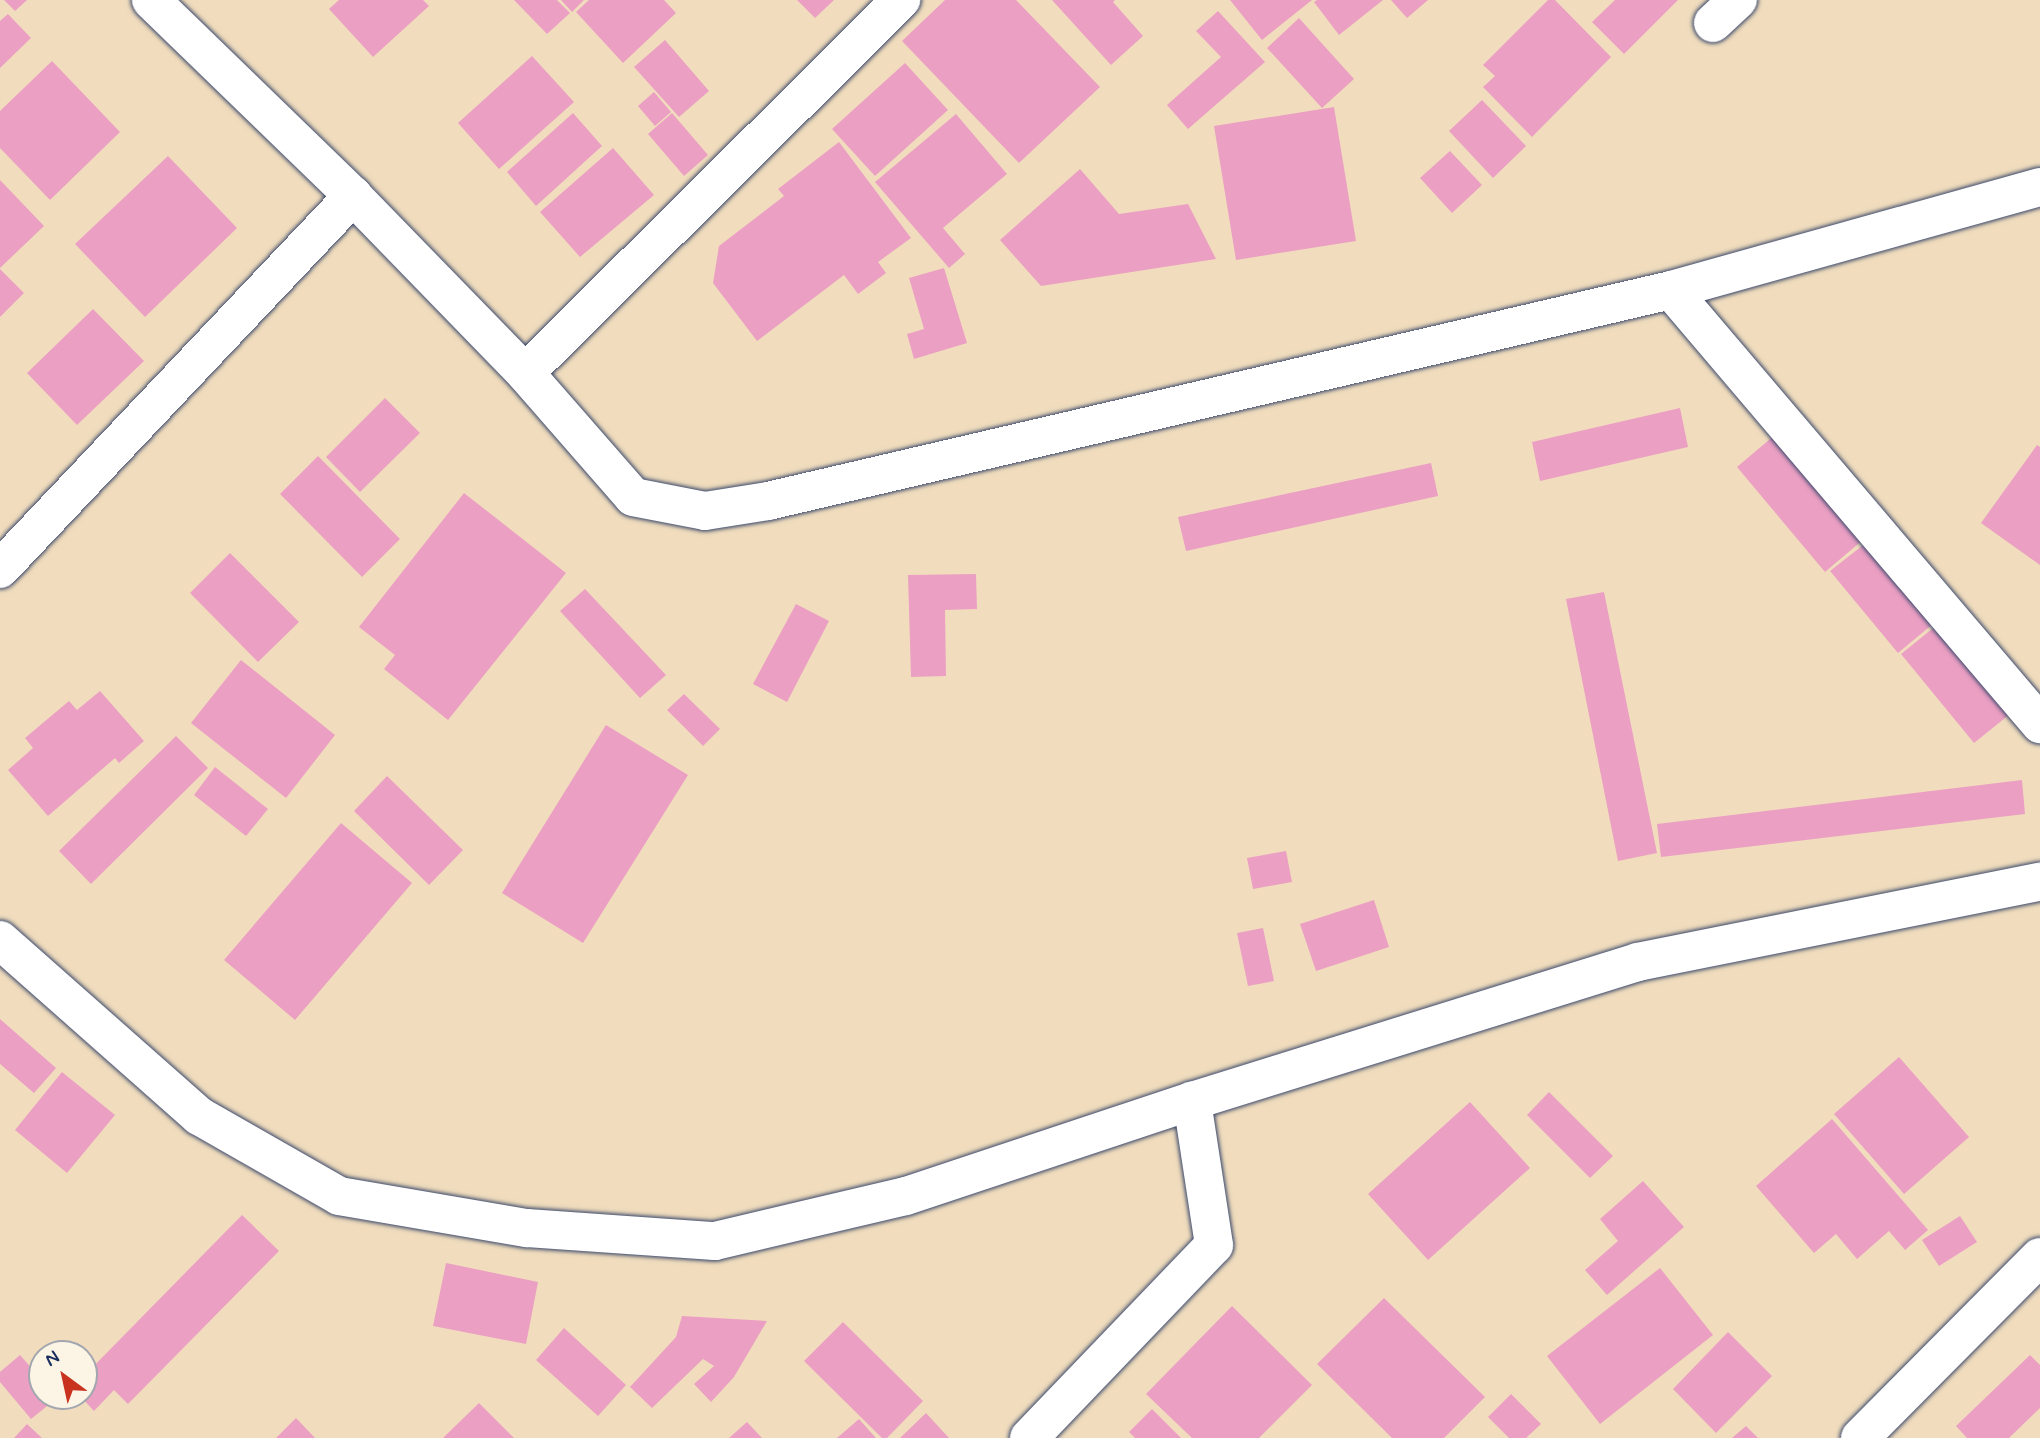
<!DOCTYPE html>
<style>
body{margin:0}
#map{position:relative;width:2040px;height:1438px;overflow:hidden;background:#f1ddbd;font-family:Mynerve,sans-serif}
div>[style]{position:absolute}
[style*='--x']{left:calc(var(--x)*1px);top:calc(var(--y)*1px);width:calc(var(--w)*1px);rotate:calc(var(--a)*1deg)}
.building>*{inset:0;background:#eb9fc3}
.roads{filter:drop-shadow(0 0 2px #3b496c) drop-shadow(0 0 2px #3b496c)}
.street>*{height:38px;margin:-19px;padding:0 19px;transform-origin:19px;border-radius:19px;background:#fff}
span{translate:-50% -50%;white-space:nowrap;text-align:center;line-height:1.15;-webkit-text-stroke:5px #fcf5e5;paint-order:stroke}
.north{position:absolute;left:28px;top:1340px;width:70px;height:70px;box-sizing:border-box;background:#fcf5e5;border:2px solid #a2a6af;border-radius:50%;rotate:327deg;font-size:19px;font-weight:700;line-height:28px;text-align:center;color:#1b2f5e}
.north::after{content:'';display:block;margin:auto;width:24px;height:32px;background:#c8321e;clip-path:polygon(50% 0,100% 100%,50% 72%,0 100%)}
</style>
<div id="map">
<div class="building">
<div style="clip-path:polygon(4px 0,27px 0,15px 11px)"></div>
<div style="clip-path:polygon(339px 0,423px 0,429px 6px,373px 57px,329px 9px)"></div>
<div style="clip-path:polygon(514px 0,557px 0,570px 13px,547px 34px)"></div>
<div style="clip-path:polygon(561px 0,584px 0,572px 12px)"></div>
<div style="clip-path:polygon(589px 0,664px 0,676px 13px,623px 63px,576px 12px)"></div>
<div style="clip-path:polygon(797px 0,834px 0,815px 18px)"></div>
<div style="clip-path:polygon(945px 0,1016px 0,1100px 87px,1019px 163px,902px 41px)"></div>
<div style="clip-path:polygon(1052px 0,1115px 0,1113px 2px,1143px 36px,1111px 65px)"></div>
<div style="clip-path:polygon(1230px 0,1312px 0,1262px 40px)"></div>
<div style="clip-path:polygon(1317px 0,1383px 0,1339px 35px,1314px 2px)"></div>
<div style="clip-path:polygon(1391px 0,1428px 0,1407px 18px)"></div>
<div style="clip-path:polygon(1548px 0,1555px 0,1611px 57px,1532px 137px,1483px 87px,1495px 76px,1483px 65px)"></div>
<div style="clip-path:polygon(1615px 0,1678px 0,1624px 54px,1592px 22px)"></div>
<div style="clip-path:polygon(1218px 11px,1265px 62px,1188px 129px,1167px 105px,1221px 57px,1196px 31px)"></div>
<div style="clip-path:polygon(8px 14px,31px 38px,0 68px,0 21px)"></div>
<div style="clip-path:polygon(1299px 18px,1354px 79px,1322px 108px,1267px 48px)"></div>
<div style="clip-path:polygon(665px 40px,709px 91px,679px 117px,634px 67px)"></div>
<div style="clip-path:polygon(532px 56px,574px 102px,499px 169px,458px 123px)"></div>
<div style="clip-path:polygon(52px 61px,120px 132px,50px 200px,0 148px,0 111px)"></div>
<div style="clip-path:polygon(905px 63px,948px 110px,875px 176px,832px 129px)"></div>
<div style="clip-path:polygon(654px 92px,671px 112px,655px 126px,638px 106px)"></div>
<div style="clip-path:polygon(1482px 100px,1526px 146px,1493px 178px,1449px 131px)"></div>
<div style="clip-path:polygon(1334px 107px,1356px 241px,1236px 260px,1214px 126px)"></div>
<div style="clip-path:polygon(573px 113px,602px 146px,536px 206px,507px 172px)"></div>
<div style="clip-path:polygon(672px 113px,708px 155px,684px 176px,648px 134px)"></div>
<div style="clip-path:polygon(956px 114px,1007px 174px,943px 228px,965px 254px,949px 268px,875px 182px)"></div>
<div style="clip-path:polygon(839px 142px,911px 238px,878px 262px,886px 273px,858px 294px,844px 275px,757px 341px,713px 283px,719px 246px,784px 196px,778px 189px)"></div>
<div style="clip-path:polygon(613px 148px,654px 195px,580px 257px,540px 212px)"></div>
<div style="clip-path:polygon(1450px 151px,1482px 185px,1452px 213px,1420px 178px)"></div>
<div style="clip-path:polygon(168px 156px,237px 228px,145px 317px,75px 244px)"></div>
<div style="clip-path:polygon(1080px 169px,1119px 214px,1188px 204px,1216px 259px,1041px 286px,1000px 240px)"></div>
<div style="clip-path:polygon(0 180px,44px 226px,0 268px)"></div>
<div style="clip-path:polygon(944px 268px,967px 343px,914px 359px,907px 334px,924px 329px,909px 278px)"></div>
<div style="clip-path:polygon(0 269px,24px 293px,0 317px)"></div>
<div style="clip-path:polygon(93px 309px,144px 361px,77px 425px,27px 373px)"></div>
<div style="clip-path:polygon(385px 398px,420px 433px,360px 492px,326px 457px)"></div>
<div style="clip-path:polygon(1680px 408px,1688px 447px,1540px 481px,1532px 442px)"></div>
<div style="clip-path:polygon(1776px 434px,1864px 539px,1825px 572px,1737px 467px)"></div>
<div style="clip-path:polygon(2037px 445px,2040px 447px,2040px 565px,1981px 523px)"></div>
<div style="clip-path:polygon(318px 456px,400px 539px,362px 577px,280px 494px)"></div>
<div style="clip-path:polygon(1431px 463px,1438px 496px,1186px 551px,1178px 517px)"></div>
<div style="clip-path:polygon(464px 493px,566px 573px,448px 720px,384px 669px,395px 655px,359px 627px)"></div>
<div style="clip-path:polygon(1867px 542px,1934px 623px,1898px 653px,1830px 571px)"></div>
<div style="clip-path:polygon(230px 553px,299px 622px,258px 662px,190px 593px)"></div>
<div style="clip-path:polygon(976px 574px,977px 609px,945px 610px,946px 676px,911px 677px,908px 575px)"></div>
<div style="clip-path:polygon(585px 589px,666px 675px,640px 698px,560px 611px)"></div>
<div style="clip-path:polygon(1604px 592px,1657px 853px,1618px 861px,1566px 599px)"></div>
<div style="clip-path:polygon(796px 604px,829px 621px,787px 702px,753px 684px)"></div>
<div style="clip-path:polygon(1937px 625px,2010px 714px,1974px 743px,1901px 654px)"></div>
<div style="clip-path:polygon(241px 660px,335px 735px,286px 798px,191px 723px)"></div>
<div style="clip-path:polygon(100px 691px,144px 741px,119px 763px,115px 758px,48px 816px,8px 770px,33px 748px,25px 738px,69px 701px,77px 710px)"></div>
<div style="clip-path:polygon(684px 694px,720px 729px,703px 746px,667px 710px)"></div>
<div style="clip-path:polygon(606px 725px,688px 775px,583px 943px,502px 893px)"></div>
<div style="clip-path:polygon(176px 736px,208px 768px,91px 884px,59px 851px)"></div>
<div style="clip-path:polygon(215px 767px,268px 809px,246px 836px,194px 795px)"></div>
<div style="clip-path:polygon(387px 776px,463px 850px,429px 885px,354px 811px)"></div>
<div style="clip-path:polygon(2022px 780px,2025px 814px,1661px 857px,1657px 824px)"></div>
<div style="clip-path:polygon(341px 823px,412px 883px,295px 1020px,224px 960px)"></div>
<div style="clip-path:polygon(1286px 851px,1292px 882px,1253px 889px,1247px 858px)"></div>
<div style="clip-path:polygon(1374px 900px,1389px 947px,1316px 971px,1300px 924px)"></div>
<div style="clip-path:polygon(1263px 928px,1274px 981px,1248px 986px,1237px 933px)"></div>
<div style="clip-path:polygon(0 1019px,56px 1068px,34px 1093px,0 1064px)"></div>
<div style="clip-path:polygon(1899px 1057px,1969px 1137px,1904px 1194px,1834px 1114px)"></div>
<div style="clip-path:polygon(62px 1072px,115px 1115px,67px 1173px,15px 1130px)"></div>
<div style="clip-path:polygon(1549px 1092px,1613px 1156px,1590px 1178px,1527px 1115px)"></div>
<div style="clip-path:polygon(1470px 1102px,1530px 1168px,1428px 1260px,1368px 1194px)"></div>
<div style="clip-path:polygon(1832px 1119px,1928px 1230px,1905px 1250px,1889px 1231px,1857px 1259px,1836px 1234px,1814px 1253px,1756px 1186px)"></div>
<div style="clip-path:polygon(1643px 1181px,1684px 1227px,1607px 1295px,1585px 1270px,1618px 1241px,1600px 1219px)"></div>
<div style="clip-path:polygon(242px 1215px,279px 1251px,128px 1404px,114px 1390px,94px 1411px,80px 1396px,84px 1396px,84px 1376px)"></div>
<div style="clip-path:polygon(1960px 1216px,1977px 1242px,1939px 1266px,1922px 1240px)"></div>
<div style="clip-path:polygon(446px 1263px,538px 1282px,526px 1344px,433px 1326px)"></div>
<div style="clip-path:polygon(1660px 1268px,1713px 1335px,1600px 1424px,1547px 1356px)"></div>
<div style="clip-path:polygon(1384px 1298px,1485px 1397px,1444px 1438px,1392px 1438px,1317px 1364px)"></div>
<div style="clip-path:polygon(1232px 1306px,1312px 1385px,1259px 1438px,1192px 1438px,1146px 1394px)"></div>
<div style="clip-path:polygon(682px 1316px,767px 1321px,734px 1377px,711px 1402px,694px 1384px,714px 1366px,703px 1359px,652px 1408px,630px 1387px,676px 1337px)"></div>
<div style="clip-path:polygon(843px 1322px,923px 1401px,887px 1438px,882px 1438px,804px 1361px)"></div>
<div style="clip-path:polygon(564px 1328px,626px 1385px,598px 1416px,536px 1360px)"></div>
<div style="clip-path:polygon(1728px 1332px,1772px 1376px,1716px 1433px,1673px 1389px)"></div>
<div style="clip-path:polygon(20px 1355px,42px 1380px,42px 1396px,57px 1398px,31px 1419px,0 1382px,0 1372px)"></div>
<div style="clip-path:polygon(2030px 1355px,2040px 1365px,2040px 1408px,2009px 1438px,1967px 1438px,1956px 1426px)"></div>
<div style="clip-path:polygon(1511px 1394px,1541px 1424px,1526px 1438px,1509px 1438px,1488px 1417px)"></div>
<div style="clip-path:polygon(479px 1403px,514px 1438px,443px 1438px)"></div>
<div style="clip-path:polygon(1152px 1409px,1181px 1438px,1135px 1438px,1129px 1432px)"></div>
<div style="clip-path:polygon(926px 1413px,949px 1438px,900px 1438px)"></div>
<div style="clip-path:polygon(296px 1418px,315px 1438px,276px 1438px)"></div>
<div style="clip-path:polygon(859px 1419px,876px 1438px,837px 1438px)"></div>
<div style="clip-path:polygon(747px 1422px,762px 1438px,729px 1438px)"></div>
<div style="clip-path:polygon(27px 1424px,42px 1438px,14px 1438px)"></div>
<div style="clip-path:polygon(1746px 1426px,1758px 1438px,1732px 1438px)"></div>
</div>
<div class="roads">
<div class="street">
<div style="--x:151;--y:0;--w:281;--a:44.1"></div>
<div style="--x:353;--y:196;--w:247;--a:45.8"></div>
<div style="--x:525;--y:373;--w:164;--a:48.9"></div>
<div style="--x:633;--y:497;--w:73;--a:11"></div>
<div style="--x:705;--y:511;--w:64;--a:-9"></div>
<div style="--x:768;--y:501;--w:927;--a:-13.15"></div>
<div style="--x:1671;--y:290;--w:383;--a:-15.6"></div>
<div style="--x:1713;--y:23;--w:34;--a:-43"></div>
<div style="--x:1671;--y:290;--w:570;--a:49.63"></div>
<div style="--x:525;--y:373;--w:530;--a:-44.77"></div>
<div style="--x:0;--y:569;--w:514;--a:-46.58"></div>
<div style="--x:0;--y:940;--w:266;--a:41.5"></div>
<div style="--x:199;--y:1116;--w:161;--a:29.7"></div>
<div style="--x:339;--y:1196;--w:191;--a:9.7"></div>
<div style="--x:527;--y:1228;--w:188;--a:4"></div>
<div style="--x:715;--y:1241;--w:196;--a:-13.3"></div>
<div style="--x:906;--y:1196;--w:301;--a:-18.4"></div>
<div style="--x:1192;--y:1101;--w:467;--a:-17.3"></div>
<div style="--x:1638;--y:962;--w:410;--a:-11.3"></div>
<div style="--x:1029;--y:1438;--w:267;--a:-46.2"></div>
<div style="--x:1214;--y:1245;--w:146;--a:-98.7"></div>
<div style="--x:1860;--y:1438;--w:255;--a:-45.2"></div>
</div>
</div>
<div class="north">N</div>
</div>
